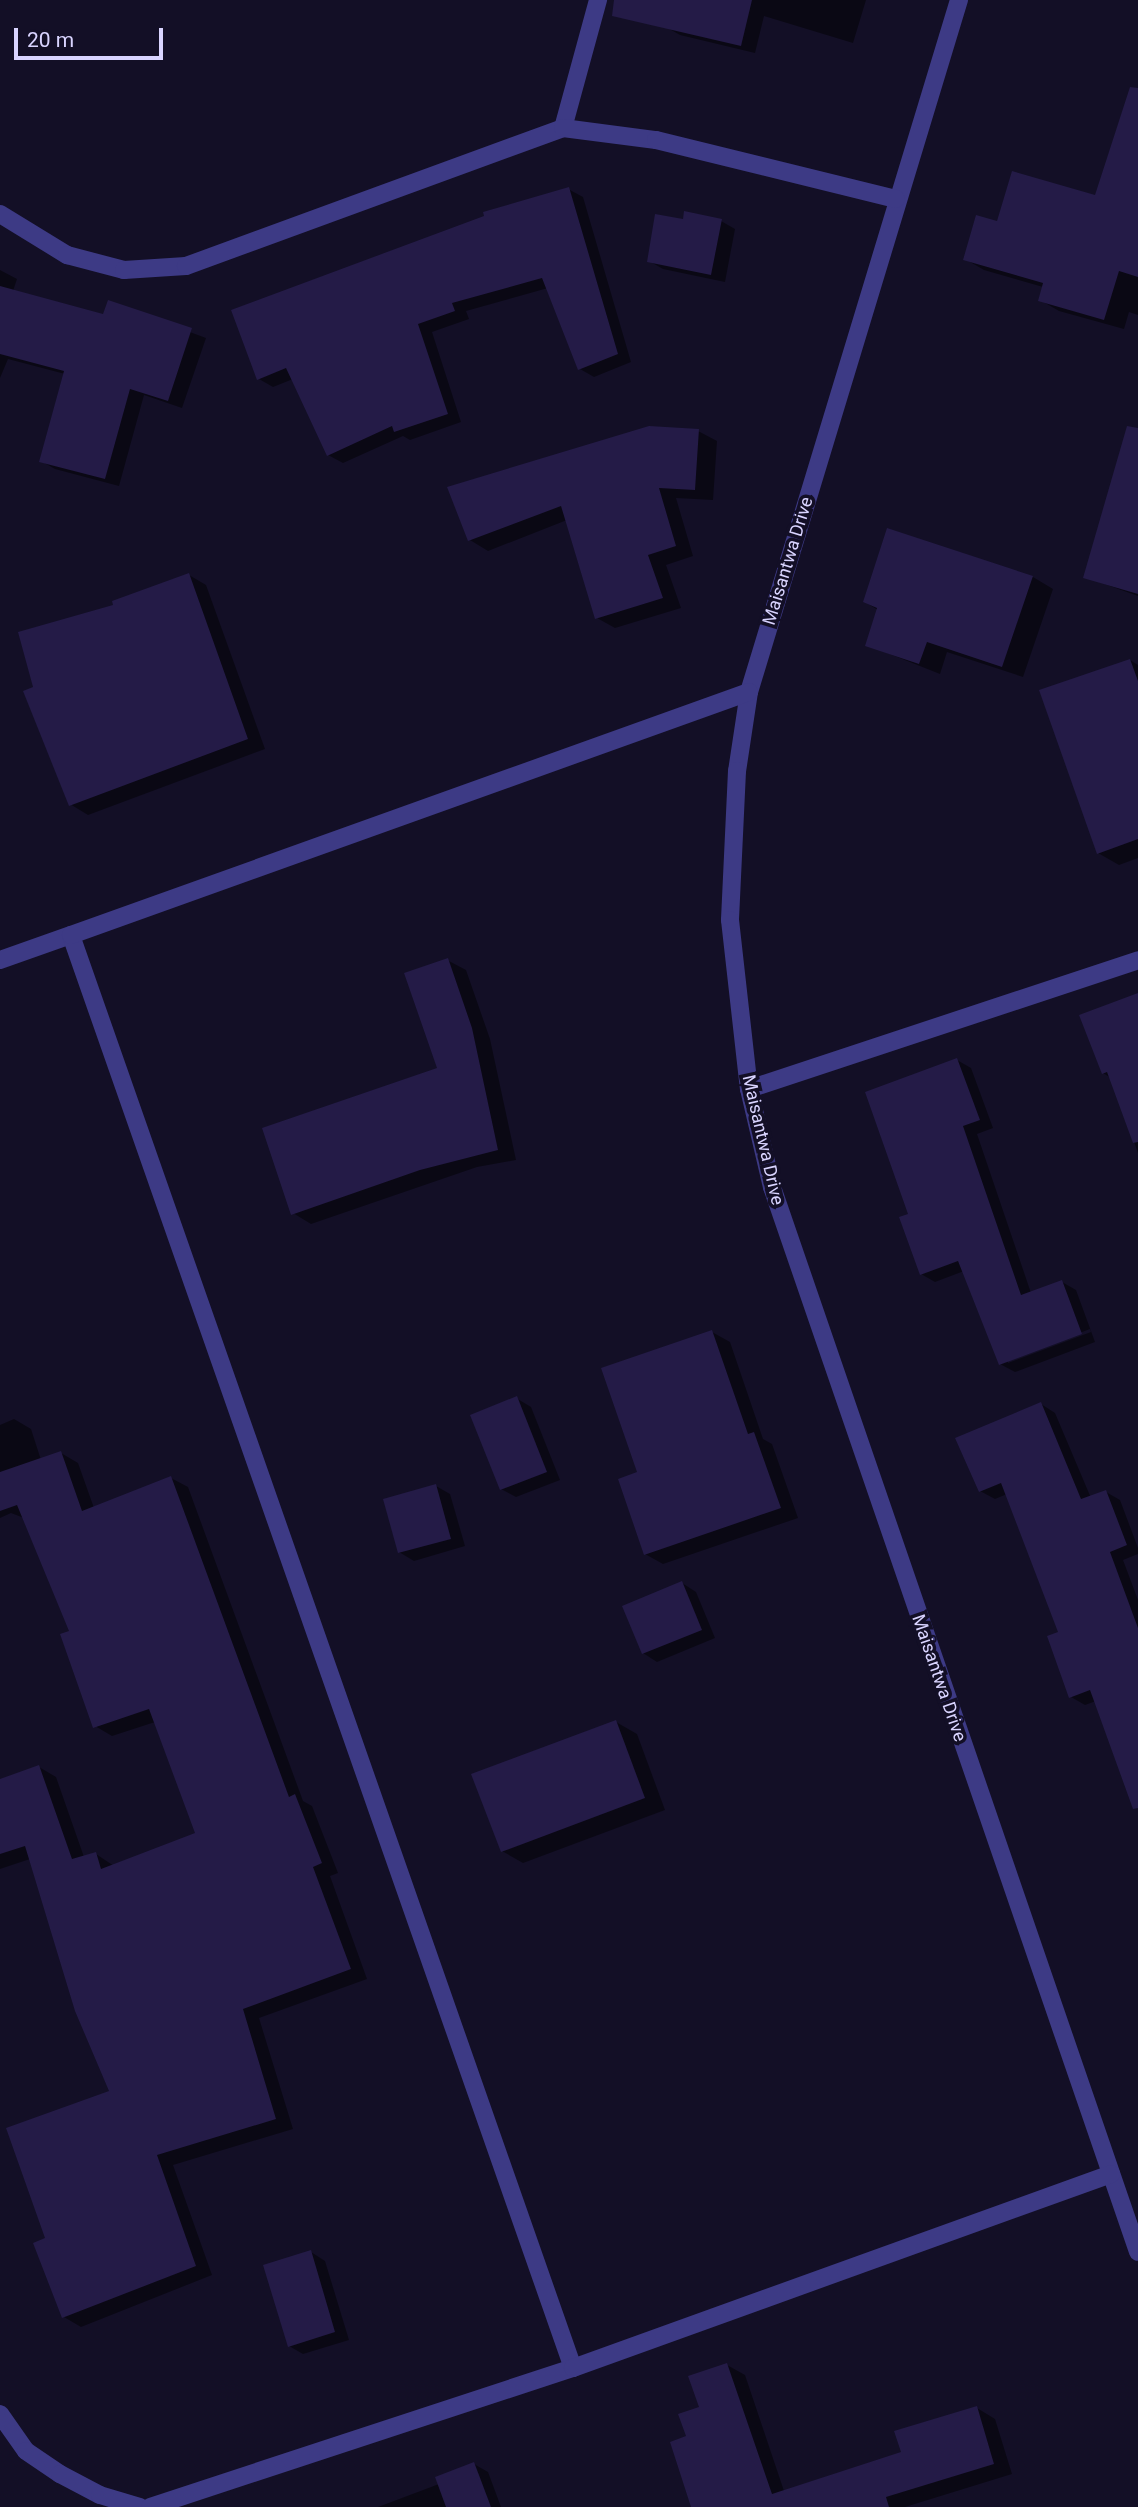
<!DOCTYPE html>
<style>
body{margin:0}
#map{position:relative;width:1138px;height:2507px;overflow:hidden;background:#130f26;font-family:Roboto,sans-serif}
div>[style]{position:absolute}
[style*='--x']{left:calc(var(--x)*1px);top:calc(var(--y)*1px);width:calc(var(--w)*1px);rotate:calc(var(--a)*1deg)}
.shadow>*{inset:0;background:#0007}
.building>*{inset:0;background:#241b47}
.minor>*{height:18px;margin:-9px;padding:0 9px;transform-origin:9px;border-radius:9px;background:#3d3a85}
span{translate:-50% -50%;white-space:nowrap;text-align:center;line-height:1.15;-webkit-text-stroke:7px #130f26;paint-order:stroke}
.street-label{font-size:18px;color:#d9d4ff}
.scale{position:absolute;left:14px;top:28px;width:149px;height:32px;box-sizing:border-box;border:4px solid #d9d4ff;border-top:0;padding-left:9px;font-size:21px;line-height:24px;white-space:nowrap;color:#d9d4ff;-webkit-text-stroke:5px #130f26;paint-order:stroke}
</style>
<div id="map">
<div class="shadow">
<div style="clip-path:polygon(672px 0,866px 0,853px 43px,764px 16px,755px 53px,680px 35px,666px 27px)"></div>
<div style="clip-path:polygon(1138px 116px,1138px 315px,1129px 312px,1124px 329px,1059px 311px,1040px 300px,1043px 287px,984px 270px,965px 259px,998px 223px,1096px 197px)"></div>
<div style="clip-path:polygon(568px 189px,583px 197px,631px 362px,594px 377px,580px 369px,548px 288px,466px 311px,469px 319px,432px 332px,461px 422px,410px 440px,403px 436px,343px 463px,328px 455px,293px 379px,273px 387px,259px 379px)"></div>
<div style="clip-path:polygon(684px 221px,721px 221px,735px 229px,725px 282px,663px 269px,649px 261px)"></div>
<div style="clip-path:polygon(0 270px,17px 279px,13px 291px,104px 316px,109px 302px,206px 338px,182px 408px,144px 395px,119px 486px,55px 469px,41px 461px,65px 374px,8px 359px,0 378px)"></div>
<div style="clip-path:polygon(698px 431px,717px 441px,713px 500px,676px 498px,693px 556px,666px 565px,681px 608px,615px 628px,597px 618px,567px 520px,488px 551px,470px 540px)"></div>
<div style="clip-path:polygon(1138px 486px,1138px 596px,1085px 577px)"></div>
<div style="clip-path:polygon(189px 575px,206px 585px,265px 749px,88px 815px,70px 804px,35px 688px,115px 606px)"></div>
<div style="clip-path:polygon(1033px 577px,1053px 589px,1023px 677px,947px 652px,940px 674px,867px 645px,878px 610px,865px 602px)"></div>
<div style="clip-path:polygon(1130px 660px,1138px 665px,1138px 858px,1119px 865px,1098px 853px)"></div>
<div style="clip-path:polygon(447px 960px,466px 970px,490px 1039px,516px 1160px,477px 1167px,311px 1224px,293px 1213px,439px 1069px)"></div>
<div style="clip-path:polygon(1138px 995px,1138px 1153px,1111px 1078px,1103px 1073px)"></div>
<div style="clip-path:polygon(evenodd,957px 1060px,971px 1068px,993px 1128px,977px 1134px,1031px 1293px,1062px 1282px,1076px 1290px,1095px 1342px,1015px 1372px,1000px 1364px,964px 1271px,935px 1282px,921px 1274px,910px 1215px,957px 1060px,1090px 1329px,1091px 1332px,1008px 1363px,1008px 1360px,1090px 1329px)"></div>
<div style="clip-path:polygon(712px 1332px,730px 1342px,763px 1439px,772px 1444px,798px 1518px,663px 1564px,645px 1554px,639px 1473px)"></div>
<div style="clip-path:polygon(516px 1398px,531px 1407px,560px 1480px,516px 1497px,501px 1489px)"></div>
<div style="clip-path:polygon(1041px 1404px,1055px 1413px,1091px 1498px,1106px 1492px,1120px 1500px,1138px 1548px,1138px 1554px,1123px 1560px,1138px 1600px,1138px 1778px,1096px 1701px,1085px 1705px,1071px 1697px,1061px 1633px,1007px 1494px,995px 1499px,980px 1491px)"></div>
<div style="clip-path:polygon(14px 1419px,31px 1429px,41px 1460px,61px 1453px,78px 1463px,94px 1508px,171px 1478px,188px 1487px,303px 1801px,312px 1806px,338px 1873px,330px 1876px,367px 1979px,259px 2018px,293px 2129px,173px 2165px,212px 2275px,81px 2327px,64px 2317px,48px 2239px,112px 2092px,30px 1859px,0 1869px,0 1781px,39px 1767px,56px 1777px,84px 1857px,96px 1854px,114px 1866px,197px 1834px,155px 1722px,112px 1736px,95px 1726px,71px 1632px,24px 1518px,11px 1513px,0 1518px,0 1425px)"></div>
<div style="clip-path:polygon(436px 1486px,450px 1494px,465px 1546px,414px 1561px,399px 1552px)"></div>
<div style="clip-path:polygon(682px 1583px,696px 1592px,715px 1638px,657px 1662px,643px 1653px)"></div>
<div style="clip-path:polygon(616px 1722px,637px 1734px,665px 1810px,523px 1863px,502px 1851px)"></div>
<div style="clip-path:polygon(311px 2252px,325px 2261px,349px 2340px,303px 2354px,289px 2346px)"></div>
<div style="clip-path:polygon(727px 2365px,745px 2375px,784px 2491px,903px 2453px,977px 2408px,995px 2419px,1012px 2474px,905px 2507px,693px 2507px,688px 2437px)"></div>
<div style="clip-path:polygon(474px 2464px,488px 2472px,501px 2507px,378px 2507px,439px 2484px)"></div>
</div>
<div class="building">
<div style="clip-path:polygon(614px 0,752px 0,741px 46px,612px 16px)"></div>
<div style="clip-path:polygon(1130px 87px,1138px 88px,1138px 277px,1119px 271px,1104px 320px,1038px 301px,1043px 283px,963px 260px,976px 215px,997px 221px,1012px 171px,1095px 195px)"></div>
<div style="clip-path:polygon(569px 187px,618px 354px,578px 370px,542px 278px,452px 303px,455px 311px,418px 324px,448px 414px,394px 432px,392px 426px,327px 456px,286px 368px,257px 380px,231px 310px,484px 216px,483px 212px)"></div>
<div style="clip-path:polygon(684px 211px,722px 219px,711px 275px,647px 262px,655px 214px,683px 219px)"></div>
<div style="clip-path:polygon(0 286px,103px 314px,108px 300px,192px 328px,168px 401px,130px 389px,105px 479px,39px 462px,64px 371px,0 354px)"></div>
<div style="clip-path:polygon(649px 426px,699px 429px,695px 490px,659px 488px,676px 546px,648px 555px,663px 598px,595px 619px,561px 506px,468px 541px,447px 487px)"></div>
<div style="clip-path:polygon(1127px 426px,1138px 428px,1138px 594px,1083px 578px)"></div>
<div style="clip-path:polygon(887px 528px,1033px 576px,1002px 667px,927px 642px,919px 664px,865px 646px,877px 608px,863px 602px)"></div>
<div style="clip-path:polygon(189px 573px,248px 739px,69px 806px,23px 691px,33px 687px,18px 632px,113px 605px,112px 601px)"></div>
<div style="clip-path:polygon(1130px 659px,1138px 681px,1138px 839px,1097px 854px,1039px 690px)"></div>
<div style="clip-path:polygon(448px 958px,472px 1028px,498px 1150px,420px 1170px,291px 1215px,262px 1128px,437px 1068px,404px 973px)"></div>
<div style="clip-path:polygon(1138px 993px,1138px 1142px,1133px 1143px,1107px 1072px,1102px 1074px,1079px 1015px)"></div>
<div style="clip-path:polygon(957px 1058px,980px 1120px,963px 1126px,1021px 1295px,1062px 1280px,1082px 1334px,999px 1365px,958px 1261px,920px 1275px,899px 1217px,908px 1214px,865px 1092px)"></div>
<div style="clip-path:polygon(712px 1330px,748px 1434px,754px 1432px,781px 1508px,644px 1555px,618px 1479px,637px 1472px,601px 1368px)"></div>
<div style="clip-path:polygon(517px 1396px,547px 1472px,500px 1490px,470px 1415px)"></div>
<div style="clip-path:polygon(1041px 1402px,1081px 1499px,1106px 1490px,1127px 1545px,1110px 1552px,1138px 1628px,1138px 1808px,1133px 1809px,1090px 1690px,1069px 1698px,1047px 1636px,1058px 1632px,1001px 1483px,979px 1492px,955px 1438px)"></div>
<div style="clip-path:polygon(61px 1451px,82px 1511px,171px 1476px,289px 1797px,295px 1794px,322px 1863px,313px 1867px,351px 1969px,243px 2009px,276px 2119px,157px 2155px,196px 2266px,62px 2318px,33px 2243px,45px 2238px,6px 2128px,109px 2091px,75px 2011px,25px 1846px,0 1854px,0 1779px,39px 1765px,72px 1859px,96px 1852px,101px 1869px,195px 1833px,149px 1709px,93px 1728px,60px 1634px,69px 1631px,17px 1505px,0 1511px,0 1472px)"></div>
<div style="clip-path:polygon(436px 1484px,451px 1539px,398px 1553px,383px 1499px)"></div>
<div style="clip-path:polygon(682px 1581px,702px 1630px,642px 1654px,622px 1606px)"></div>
<div style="clip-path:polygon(616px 1720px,645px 1798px,501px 1852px,471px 1774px)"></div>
<div style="clip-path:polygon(311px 2250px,335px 2332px,288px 2347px,263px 2265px)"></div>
<div style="clip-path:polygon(727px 2363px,772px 2494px,901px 2452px,894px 2431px,977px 2406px,994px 2464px,886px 2497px,889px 2507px,691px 2507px,670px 2442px,686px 2436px,678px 2414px,699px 2407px,688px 2376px)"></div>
<div style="clip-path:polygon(474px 2462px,491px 2507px,446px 2507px,435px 2477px)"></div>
</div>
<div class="minor">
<div style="--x:959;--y:0;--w:723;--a:106.88"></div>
<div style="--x:749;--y:692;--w:80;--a:98.6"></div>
<div style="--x:737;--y:771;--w:149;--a:92.7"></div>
<div style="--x:730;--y:920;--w:170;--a:83.6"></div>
<div style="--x:749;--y:1089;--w:101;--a:76.8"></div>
<div style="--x:772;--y:1187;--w:1126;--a:71.03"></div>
<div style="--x:563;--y:128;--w:133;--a:-74.7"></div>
<div style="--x:0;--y:214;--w:79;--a:31.5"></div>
<div style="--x:67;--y:255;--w:59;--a:14.7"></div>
<div style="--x:124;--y:270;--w:62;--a:-3.7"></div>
<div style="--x:186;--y:266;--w:401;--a:-20.1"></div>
<div style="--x:563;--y:128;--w:94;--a:7.4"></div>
<div style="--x:656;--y:140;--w:247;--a:13.8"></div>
<div style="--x:0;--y:960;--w:75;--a:-19.4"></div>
<div style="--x:749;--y:1089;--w:410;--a:-18.3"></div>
<div style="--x:573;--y:2368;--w:1518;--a:-109.31"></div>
<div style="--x:71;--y:935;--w:720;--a:-19.72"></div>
<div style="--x:0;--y:2414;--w:45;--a:54.9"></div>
<div style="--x:26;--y:2451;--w:41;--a:34.1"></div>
<div style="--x:60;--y:2474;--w:45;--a:27.7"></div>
<div style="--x:100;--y:2495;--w:42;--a:16.7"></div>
<div style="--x:150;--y:2507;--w:445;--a:-18.2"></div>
<div style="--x:573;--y:2368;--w:572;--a:-19.83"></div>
</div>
<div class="street-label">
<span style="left:788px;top:561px;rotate:-73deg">Maisantwa Drive</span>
<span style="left:763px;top:1140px;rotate:77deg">Maisantwa Drive</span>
<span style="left:939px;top:1678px;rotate:71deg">Maisantwa Drive</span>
</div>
<div class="scale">20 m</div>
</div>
